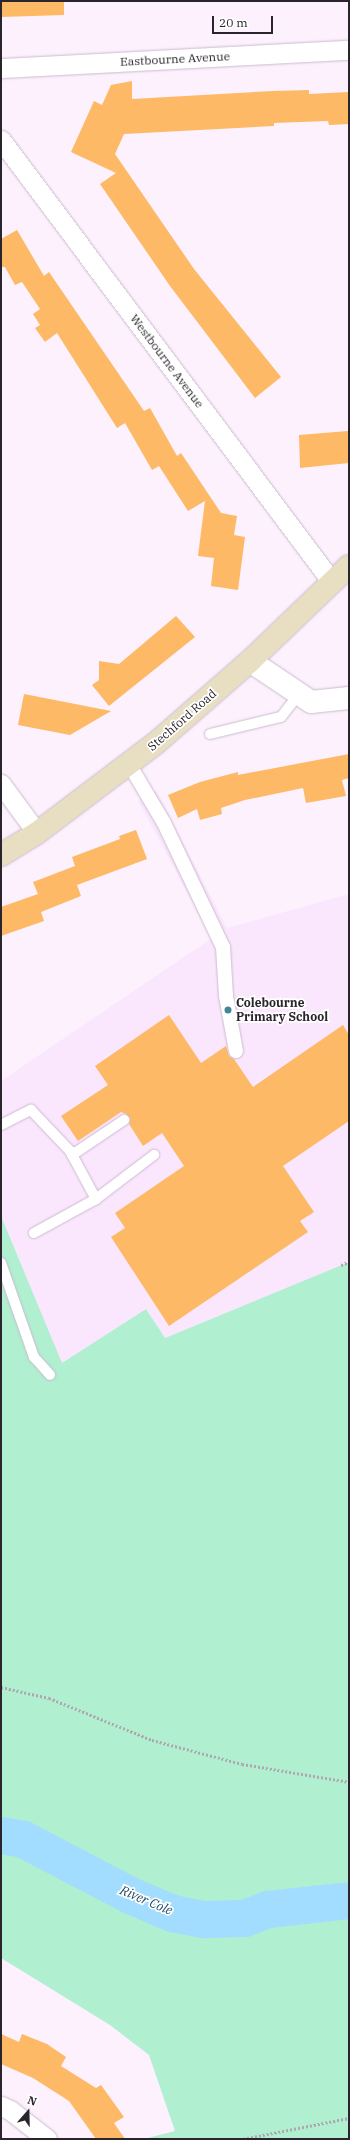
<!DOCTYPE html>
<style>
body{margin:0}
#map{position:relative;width:350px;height:2140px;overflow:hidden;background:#fcf1fd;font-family:"IBM Plex Serif",serif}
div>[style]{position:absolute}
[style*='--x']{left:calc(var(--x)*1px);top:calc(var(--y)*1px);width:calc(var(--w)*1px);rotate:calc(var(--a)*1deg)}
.built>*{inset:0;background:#fae7fd}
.green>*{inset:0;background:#b0efd0}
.river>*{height:37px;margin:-18.5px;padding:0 18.5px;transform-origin:18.5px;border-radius:18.5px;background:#a2dcff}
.building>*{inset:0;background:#fdb965}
.path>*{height:2.5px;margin-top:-1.25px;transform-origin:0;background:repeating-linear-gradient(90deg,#afa6b1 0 2px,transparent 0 4px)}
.roads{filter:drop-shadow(0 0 1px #ccbbcf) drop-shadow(0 0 1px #ccbbcf)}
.service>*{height:10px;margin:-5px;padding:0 5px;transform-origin:5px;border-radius:5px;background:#fff}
.pedestrian>*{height:14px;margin:-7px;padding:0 7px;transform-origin:7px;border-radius:7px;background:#fff}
.minor>*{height:19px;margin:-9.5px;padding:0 9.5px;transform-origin:9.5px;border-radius:9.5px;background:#fff}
.tertiary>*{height:22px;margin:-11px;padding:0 11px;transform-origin:11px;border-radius:11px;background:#fff}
.secondary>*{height:22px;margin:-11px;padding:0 11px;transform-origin:11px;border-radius:11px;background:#e8dec2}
.dots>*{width:11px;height:11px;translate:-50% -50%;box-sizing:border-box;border:2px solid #fff;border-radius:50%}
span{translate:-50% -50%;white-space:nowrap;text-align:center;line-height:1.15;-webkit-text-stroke:3.5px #fff;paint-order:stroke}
.street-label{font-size:12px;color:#2a242c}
.poi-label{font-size:12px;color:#2a242c;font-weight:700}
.left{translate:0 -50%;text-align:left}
.water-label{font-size:13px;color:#1f4b63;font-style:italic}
.frame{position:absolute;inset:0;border:2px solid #2a242c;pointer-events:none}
.north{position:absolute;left:8px;top:2092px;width:40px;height:40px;-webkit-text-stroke:3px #fff;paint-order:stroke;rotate:20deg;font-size:11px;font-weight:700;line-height:16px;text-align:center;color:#2a242c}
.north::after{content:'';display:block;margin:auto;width:14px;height:18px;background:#2a242c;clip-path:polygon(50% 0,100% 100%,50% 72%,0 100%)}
.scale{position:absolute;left:212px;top:16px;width:61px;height:18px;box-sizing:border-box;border:2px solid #2a242c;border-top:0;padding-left:5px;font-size:12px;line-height:14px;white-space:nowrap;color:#2a242c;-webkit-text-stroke:3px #fff;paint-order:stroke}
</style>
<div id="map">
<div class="built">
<div style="clip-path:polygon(156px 790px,227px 928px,349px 894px,349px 1262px,165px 1338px,146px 1309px,62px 1363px,1px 1216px,1px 1081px,212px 938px,138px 801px)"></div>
</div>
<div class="green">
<div style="clip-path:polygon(1px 1216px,62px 1363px,146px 1309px,165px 1338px,349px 1262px,349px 2139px,144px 2139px,175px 2131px,149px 2055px,110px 2025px,1px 1958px)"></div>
</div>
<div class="river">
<div style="--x:1;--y:1835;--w:22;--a:10"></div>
<div style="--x:23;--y:1839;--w:121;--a:27.6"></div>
<div style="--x:130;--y:1895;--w:46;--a:23.2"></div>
<div style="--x:172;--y:1913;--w:33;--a:11"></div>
<div style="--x:204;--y:1919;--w:40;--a:-1.4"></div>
<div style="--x:244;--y:1918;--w:26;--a:-21"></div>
<div style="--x:268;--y:1909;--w:81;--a:-6.3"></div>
</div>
<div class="building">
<div style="clip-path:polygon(1px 1px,64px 1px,64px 15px,1px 17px)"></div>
<div style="clip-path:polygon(132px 81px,132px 99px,273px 91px,309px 90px,309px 94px,349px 92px,349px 124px,329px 125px,328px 121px,274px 123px,274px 126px,124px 134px,115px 154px,194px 269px,281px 377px,255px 398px,170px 286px,100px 184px,116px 173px,71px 152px,94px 101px,102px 105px,111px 85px)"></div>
<div style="clip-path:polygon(17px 230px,44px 276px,49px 272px,144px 411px,150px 408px,177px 456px,181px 453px,221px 513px,237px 516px,234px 535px,245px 537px,238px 590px,211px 586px,214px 558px,198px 556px,205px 501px,188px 511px,159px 466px,152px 470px,125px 423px,117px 428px,57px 333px,45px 342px,35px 328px,40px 325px,33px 314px,40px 309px,22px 282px,15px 285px,5px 267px,1px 267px,1px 239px)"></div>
<div style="clip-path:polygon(348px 431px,349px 463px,300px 468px,299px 435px)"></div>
<div style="clip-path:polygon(176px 616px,195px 637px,109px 706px,92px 685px,99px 680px,99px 661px,119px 664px)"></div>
<div style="clip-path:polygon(24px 694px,111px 711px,70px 735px,18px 725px)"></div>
<div style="clip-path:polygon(349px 754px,349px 778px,342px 780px,346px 796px,306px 803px,303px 788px,245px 800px,221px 808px,222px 814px,200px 820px,197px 809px,178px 818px,168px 795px,200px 782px,238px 772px,238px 775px)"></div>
<div style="clip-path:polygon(136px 830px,147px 859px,77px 885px,81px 896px,41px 912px,44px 921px,1px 936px,1px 907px,38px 894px,33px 882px,75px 866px,72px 857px,120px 839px,119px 836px)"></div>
<div style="clip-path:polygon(169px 1015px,201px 1063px,226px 1046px,229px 1056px,234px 1059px,253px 1087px,343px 1025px,349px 1035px,349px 1121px,283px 1166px,314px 1212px,300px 1221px,308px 1232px,169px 1326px,111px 1237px,125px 1228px,115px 1213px,184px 1166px,162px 1133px,143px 1146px,129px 1124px,130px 1119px,126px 1114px,121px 1112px,78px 1141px,61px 1116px,108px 1085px,95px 1066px)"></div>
<div style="clip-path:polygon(1px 2034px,19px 2042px,22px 2034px,47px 2044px,66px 2057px,61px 2066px,96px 2088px,101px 2085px,124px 2117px,114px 2123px,125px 2139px,96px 2139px,69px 2101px,33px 2078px,1px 2064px)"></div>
</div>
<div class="path">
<div style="--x:341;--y:1265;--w:9;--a:-21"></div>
<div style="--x:1;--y:1687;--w:49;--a:12.9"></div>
<div style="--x:49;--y:1698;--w:111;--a:22.2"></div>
<div style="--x:152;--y:1740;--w:93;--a:14.9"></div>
<div style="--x:242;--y:1764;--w:109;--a:9.5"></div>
<div style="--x:243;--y:2139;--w:108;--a:-11.2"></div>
</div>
<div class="roads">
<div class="service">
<div style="--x:210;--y:734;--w:73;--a:-13.5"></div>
<div style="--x:281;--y:717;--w:29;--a:-52"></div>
<div style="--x:1;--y:1125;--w:34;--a:-27"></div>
<div style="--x:31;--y:1110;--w:57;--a:46.4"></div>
<div style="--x:70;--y:1151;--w:55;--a:61.6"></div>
<div style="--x:96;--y:1199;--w:71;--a:151.3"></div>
<div style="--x:72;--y:1155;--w:63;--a:-33.9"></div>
<div style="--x:96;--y:1199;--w:73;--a:-37.2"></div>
<div style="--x:1;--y:1263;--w:100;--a:70.7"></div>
<div style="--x:34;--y:1357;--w:24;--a:48"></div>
</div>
<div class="pedestrian">
<div style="--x:129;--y:764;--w:69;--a:59.3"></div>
<div style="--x:164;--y:823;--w:137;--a:64.6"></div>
<div style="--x:223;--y:947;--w:49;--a:86.5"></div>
<div style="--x:226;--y:996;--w:56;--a:79.7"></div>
</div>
<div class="minor">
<div style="--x:1;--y:68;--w:348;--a:-3"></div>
<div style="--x:1;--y:140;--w:552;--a:53.17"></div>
<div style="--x:1;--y:784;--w:61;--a:53.7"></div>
<div style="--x:1;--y:2106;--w:10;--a:24"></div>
<div style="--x:10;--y:2110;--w:47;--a:38.1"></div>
</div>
<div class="tertiary">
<div style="--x:250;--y:661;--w:73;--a:33.9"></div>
<div style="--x:311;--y:702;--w:38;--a:-6"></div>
</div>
<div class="secondary">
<div style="--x:1;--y:855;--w:42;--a:-31.4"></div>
<div style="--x:37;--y:833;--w:149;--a:-37.1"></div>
<div style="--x:156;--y:743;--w:125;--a:-41.1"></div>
<div style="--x:250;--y:661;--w:137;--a:-43.8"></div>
</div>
</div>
<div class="dots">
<div style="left:228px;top:1010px;background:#428595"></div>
</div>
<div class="street-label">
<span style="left:175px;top:59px;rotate:-3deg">Eastbourne Avenue</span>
<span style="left:167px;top:361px;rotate:53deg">Westbourne Avenue</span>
<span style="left:182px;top:720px;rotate:-41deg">Stechford Road</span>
</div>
<div class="poi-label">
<span class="left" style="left:236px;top:1010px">Colebourne<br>Primary School</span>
</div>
<div class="water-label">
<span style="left:146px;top:1901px;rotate:23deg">River Cole</span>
</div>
<div class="frame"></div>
<div class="north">N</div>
<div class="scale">20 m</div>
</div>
